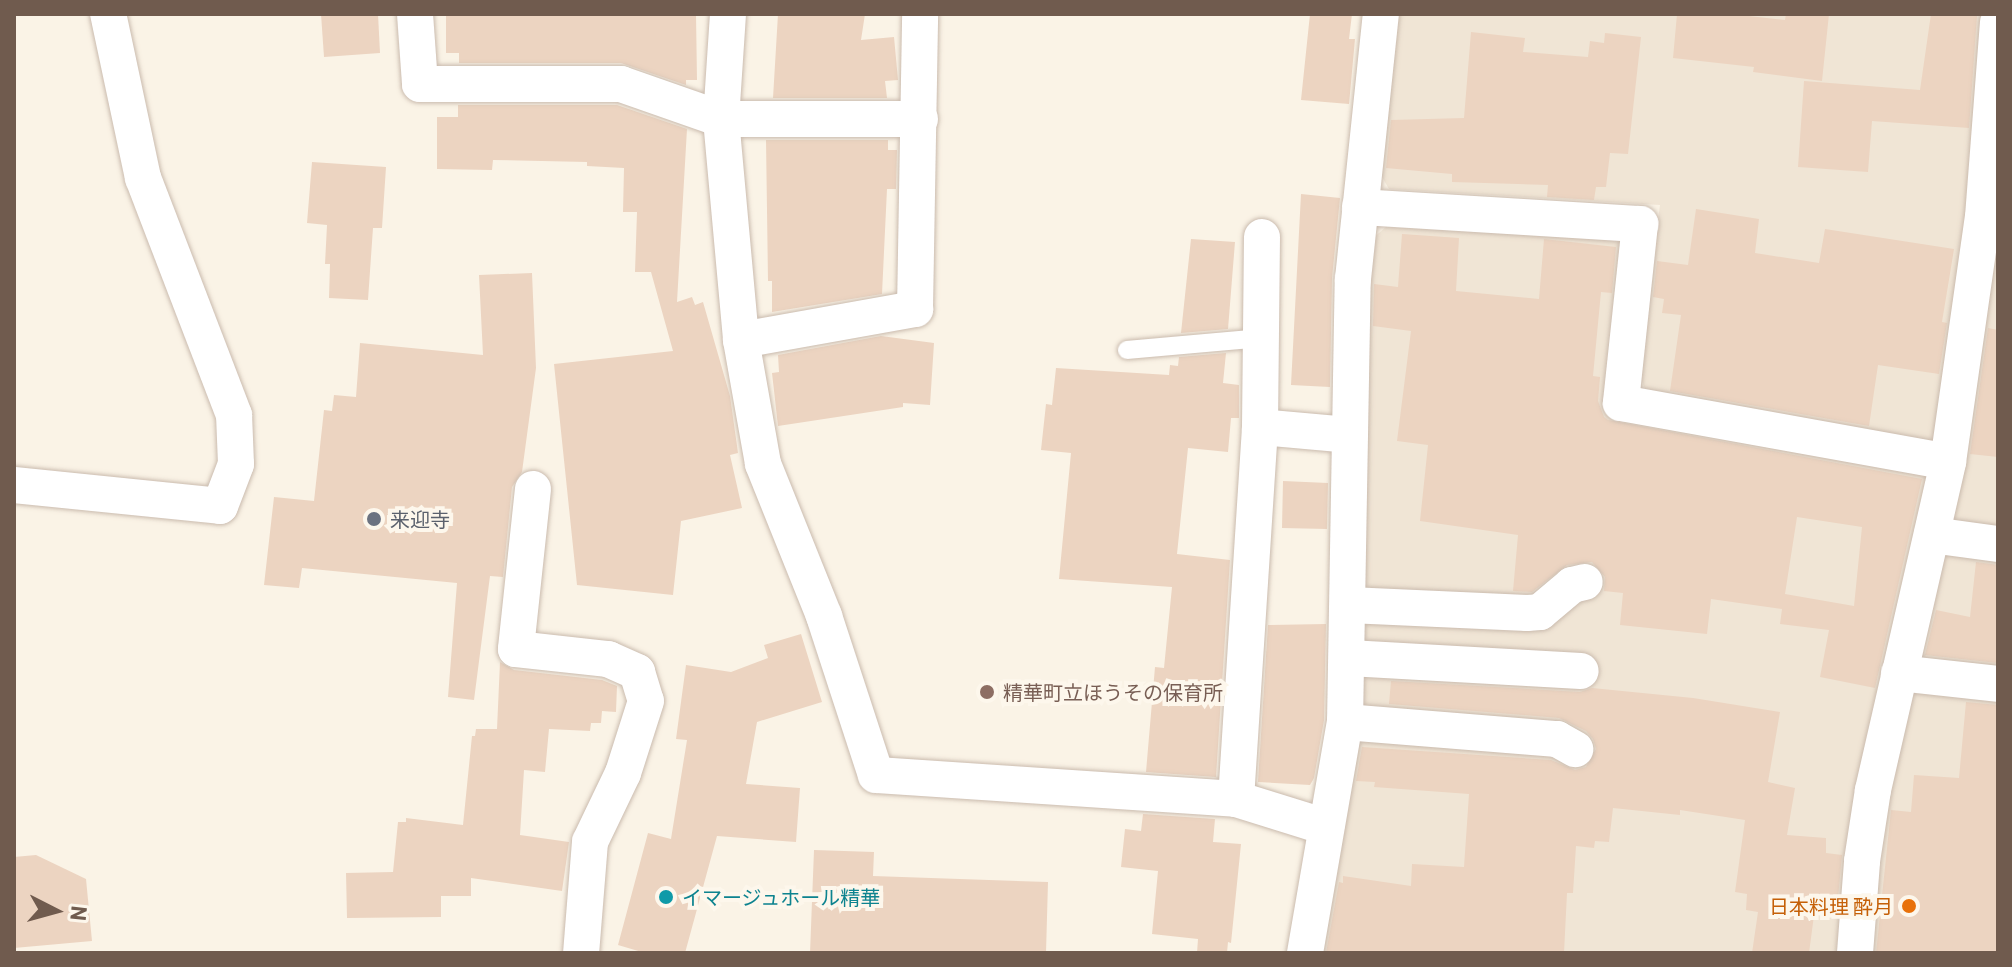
<!DOCTYPE html>
<meta charset="utf-8">
<style>
body{margin:0}
#map{position:relative;width:2012px;height:967px;overflow:hidden;background:#faf3e6;font-family:Barlow,"Noto Sans JP",sans-serif}
div>[style]{position:absolute}
[style*='--x']{left:calc(var(--x)*1px);top:calc(var(--y)*1px);width:calc(var(--w)*1px);rotate:calc(var(--a)*1deg)}
.residential>*{inset:0;background:#f0e5d5}
.building>*{inset:0;background:#ecd4c1}
.roads{filter:drop-shadow(0 0 2px #cabbae) drop-shadow(0 0 2px #cabbae)}
.service>*{height:18px;margin:-9px;padding:0 9px;transform-origin:9px;border-radius:9px;background:#fff}
.minor>*{height:36px;margin:-18px;padding:0 18px;transform-origin:18px;border-radius:18px;background:#fff}
.dots>*{width:22px;height:22px;translate:-50% -50%;box-sizing:border-box;border:4px solid #fdf7ec;border-radius:50%}
span{translate:-50% -50%;white-space:nowrap;text-align:center;line-height:1.15;-webkit-text-stroke:8px #fdf7ec;paint-order:stroke}
.worship-label{font-size:20px;color:#5b616d}
.left{translate:0 -50%;text-align:left}
.education-label{font-size:20px;color:#785e54}
.culture-label{font-size:20px;color:#0d838f}
.food-label{font-size:20px;color:#c56008}
.right{translate:-100% -50%;text-align:right}
.frame{position:absolute;inset:0;border:16px solid #705b4e;pointer-events:none}
.north{position:absolute;left:16px;top:871px;width:80px;height:80px;-webkit-text-stroke:6px #fdf7ec;paint-order:stroke;rotate:96deg;font-size:22px;font-weight:700;line-height:32px;text-align:center;color:#705b4e}
.north::after{content:'';display:block;margin:auto;width:28px;height:36px;background:#705b4e;clip-path:polygon(50% 0,100% 100%,50% 72%,0 100%)}
</style>
<div id="map">
<div class="residential">
<div style="clip-path:polygon(1394px 14px,1986px 14px,1966px 250px,1936px 445px,1649px 398px,1638px 372px,1660px 205px,1389px 189px,1378px 170px)"></div>
<div style="clip-path:polygon(1998px 225px,1998px 545px,1947px 532px)"></div>
<div style="clip-path:polygon(1386px 227px,1620px 240px,1624px 248px,1613px 354px,1607px 361px,1607px 414px,1936px 471px,1841px 953px,1317px 953px,1372px 239px)"></div>
<div style="clip-path:polygon(1947px 553px,1998px 557px,1998px 678px,1918px 666px,1942px 558px)"></div>
<div style="clip-path:polygon(1912px 684px,1998px 688px,1998px 953px,1867px 953px,1874px 862px)"></div>
</div>
<div class="building">
<div style="clip-path:polygon(321px 14px,378px 14px,380px 53px,324px 57px)"></div>
<div style="clip-path:polygon(446px 14px,696px 14px,697px 80px,686px 80px,686px 85px,621px 63px,459px 63px,459px 53px,446px 53px)"></div>
<div style="clip-path:polygon(778px 14px,865px 14px,861px 40px,894px 37px,898px 80px,885px 81px,887px 98px,773px 98px)"></div>
<div style="clip-path:polygon(1310px 14px,1352px 14px,1349px 39px,1355px 39px,1349px 104px,1301px 100px)"></div>
<div style="clip-path:polygon(1677px 14px,1731px 14px,1785px 20px,1786px 14px,1829px 14px,1822px 81px,1753px 72px,1754px 67px,1673px 58px)"></div>
<div style="clip-path:polygon(1931px 14px,1977px 16px,1969px 128px,1872px 121px,1868px 172px,1798px 167px,1804px 81px,1920px 90px)"></div>
<div style="clip-path:polygon(1471px 32px,1525px 38px,1523px 52px,1588px 57px,1590px 41px,1604px 43px,1605px 33px,1641px 37px,1628px 154px,1610px 153px,1606px 187px,1596px 187px,1594px 200px,1547px 197px,1548px 185px,1452px 182px,1452px 174px,1386px 168px,1391px 120px,1464px 118px)"></div>
<div style="clip-path:polygon(458px 105px,617px 105px,687px 129px,677px 302px,692px 297px,695px 305px,703px 302px,730px 396px,738px 453px,730px 455px,742px 508px,681px 521px,673px 595px,577px 585px,554px 364px,673px 351px,651px 272px,635px 272px,637px 212px,623px 212px,624px 168px,587px 166px,587px 162px,493px 160px,492px 170px,437px 169px,437px 117px,458px 117px)"></div>
<div style="clip-path:polygon(766px 140px,888px 140px,888px 150px,897px 150px,896px 189px,887px 189px,882px 294px,772px 312px,772px 281px,768px 281px)"></div>
<div style="clip-path:polygon(312px 162px,386px 167px,382px 228px,373px 228px,368px 300px,329px 298px,330px 264px,325px 264px,327px 225px,307px 223px)"></div>
<div style="clip-path:polygon(1301px 194px,1340px 198px,1332px 278px,1330px 387px,1291px 385px)"></div>
<div style="clip-path:polygon(1696px 209px,1759px 219px,1755px 253px,1819px 263px,1825px 229px,1954px 249px,1942px 322px,1947px 323px,1939px 374px,1878px 365px,1869px 426px,1670px 391px,1681px 315px,1662px 313px,1664px 299px,1653px 297px,1657px 261px,1688px 265px)"></div>
<div style="clip-path:polygon(evenodd,1402px 234px,1459px 238px,1456px 291px,1539px 299px,1544px 239px,1616px 247px,1612px 293px,1601px 292px,1593px 376px,1600px 377px,1598px 401px,1604px 417px,1608px 420px,1922px 479px,1875px 688px,1820px 677px,1829px 630px,1780px 624px,1782px 609px,1711px 599px,1707px 634px,1620px 625px,1623px 593px,1604px 591px,1605px 577px,1592px 562px,1567px 565px,1532px 592px,1513px 591px,1518px 535px,1420px 521px,1428px 445px,1397px 441px,1411px 331px,1373px 326px,1374px 284px,1398px 287px,1402px 234px,1797px 517px,1862px 527px,1854px 606px,1785px 594px,1797px 517px)"></div>
<div style="clip-path:polygon(1191px 239px,1235px 242px,1228px 329px,1181px 333px)"></div>
<div style="clip-path:polygon(532px 273px,536px 368px,522px 472px,512px 487px,503px 577px,490px 576px,474px 700px,448px 697px,457px 583px,302px 568px,299px 588px,264px 585px,274px 497px,314px 501px,324px 410px,332px 411px,334px 395px,356px 397px,360px 343px,483px 355px,479px 275px)"></div>
<div style="clip-path:polygon(1988px 328px,1998px 330px,1998px 457px,1970px 454px)"></div>
<div style="clip-path:polygon(881px 336px,934px 343px,930px 405px,903px 403px,903px 407px,778px 426px,772px 373px,779px 372px,778px 355px)"></div>
<div style="clip-path:polygon(1226px 353px,1223px 383px,1239px 385px,1239px 418px,1231px 418px,1228px 452px,1188px 448px,1177px 554px,1230px 560px,1216px 777px,1146px 772px,1155px 667px,1164px 668px,1172px 587px,1059px 579px,1071px 453px,1041px 450px,1046px 404px,1052px 405px,1056px 368px,1169px 375px,1170px 365px,1178px 366px,1179px 357px)"></div>
<div style="clip-path:polygon(1283px 481px,1328px 483px,1327px 529px,1282px 528px)"></div>
<div style="clip-path:polygon(1976px 562px,1998px 565px,1998px 663px,1925px 655px,1936px 610px,1970px 617px)"></div>
<div style="clip-path:polygon(1326px 624px,1324px 720px,1314px 778px,1310px 785px,1258px 782px,1268px 625px)"></div>
<div style="clip-path:polygon(801px 634px,822px 702px,757px 722px,746px 784px,800px 788px,796px 842px,717px 836px,685px 953px,645px 953px,618px 945px,648px 833px,671px 839px,687px 740px,676px 739px,686px 665px,731px 672px,768px 658px,764px 645px)"></div>
<div style="clip-path:polygon(500px 662px,514px 670px,602px 680px,617px 686px,616px 712px,602px 711px,601px 723px,591px 723px,590px 731px,549px 729px,545px 772px,524px 770px,520px 835px,569px 842px,562px 891px,471px 878px,471px 896px,441px 896px,441px 917px,347px 918px,346px 873px,393px 872px,398px 822px,406px 822px,406px 818px,463px 825px,472px 736px,475px 736px,476px 729px,497px 729px)"></div>
<div style="clip-path:polygon(1391px 681px,1580px 692px,1592px 688px,1693px 698px,1780px 712px,1768px 782px,1795px 788px,1787px 835px,1826px 838px,1826px 853px,1842px 855px,1837px 909px,1815px 908px,1809px 953px,1752px 953px,1758px 912px,1746px 910px,1747px 894px,1735px 892px,1745px 820px,1680px 810px,1680px 815px,1613px 808px,1609px 842px,1595px 841px,1594px 848px,1576px 846px,1573px 893px,1567px 893px,1564px 953px,1326px 953px,1339px 882px,1343px 883px,1343px 876px,1411px 886px,1412px 864px,1464px 867px,1469px 794px,1374px 787px,1375px 782px,1356px 781px,1362px 747px,1551px 760px,1575px 770px,1586px 767px,1596px 749px,1593px 739px,1586px 731px,1559px 718px,1389px 704px)"></div>
<div style="clip-path:polygon(1966px 702px,1998px 705px,1998px 953px,1876px 953px,1891px 810px,1911px 812px,1914px 775px,1959px 778px)"></div>
<div style="clip-path:polygon(1143px 814px,1215px 819px,1213px 842px,1241px 844px,1231px 943px,1228px 942px,1227px 953px,1197px 953px,1198px 939px,1152px 934px,1158px 871px,1121px 867px,1125px 829px,1141px 831px)"></div>
<div style="clip-path:polygon(814px 850px,874px 852px,873px 876px,1048px 882px,1046px 953px,810px 953px)"></div>
<div style="clip-path:polygon(36px 855px,86px 879px,92px 941px,14px 948px,14px 857px)"></div>
</div>
<div class="roads">
<div class="service">
<div style="--x:1127;--y:350;--w:135;--a:-5.1"></div>
</div>
<div class="minor">
<div style="--x:415;--y:14;--w:70;--a:85.9"></div>
<div style="--x:420;--y:84;--w:201;--a:0"></div>
<div style="--x:621;--y:84;--w:106;--a:19.3"></div>
<div style="--x:721;--y:119;--w:199;--a:0"></div>
<div style="--x:728;--y:14;--w:105;--a:93.8"></div>
<div style="--x:721;--y:119;--w:222;--a:84.8"></div>
<div style="--x:741;--y:340;--w:126;--a:79.9"></div>
<div style="--x:763;--y:464;--w:164;--a:68.1"></div>
<div style="--x:824;--y:616;--w:167;--a:71.9"></div>
<div style="--x:876;--y:775;--w:361;--a:3.8"></div>
<div style="--x:1236;--y:799;--w:94;--a:17.3"></div>
<div style="--x:1360;--y:207;--w:281;--a:3.5"></div>
<div style="--x:1640;--y:224;--w:180;--a:96.1"></div>
<div style="--x:1621;--y:403;--w:332;--a:10.2"></div>
<div style="--x:741;--y:340;--w:177;--a:-10.1"></div>
<div style="--x:915;--y:309;--w:295;--a:-89"></div>
<div style="--x:1260;--y:427;--w:90;--a:5.1"></div>
<div style="--x:14;--y:485;--w:207;--a:5.8"></div>
<div style="--x:220;--y:506;--w:45;--a:-69.1"></div>
<div style="--x:236;--y:464;--w:49;--a:-92.3"></div>
<div style="--x:234;--y:415;--w:254;--a:-111"></div>
<div style="--x:143;--y:178;--w:168;--a:-102"></div>
<div style="--x:533;--y:489;--w:161;--a:96.1"></div>
<div style="--x:516;--y:649;--w:93;--a:6.2"></div>
<div style="--x:608;--y:659;--w:32;--a:24"></div>
<div style="--x:637;--y:672;--w:30;--a:73"></div>
<div style="--x:646;--y:701;--w:76;--a:107.7"></div>
<div style="--x:623;--y:773;--w:76;--a:115.6"></div>
<div style="--x:590;--y:842;--w:111;--a:94.6"></div>
<div style="--x:1932;--y:535;--w:67;--a:7.8"></div>
<div style="--x:1349;--y:605;--w:178;--a:2.6"></div>
<div style="--x:1527;--y:613;--w:13;--a:-4"></div>
<div style="--x:1540;--y:612;--w:42;--a:-40.2"></div>
<div style="--x:1572;--y:585;--w:13;--a:-13"></div>
<div style="--x:1349;--y:658;--w:232;--a:3.2"></div>
<div style="--x:1899;--y:673;--w:100;--a:6.3"></div>
<div style="--x:1345;--y:722;--w:213;--a:4.6"></div>
<div style="--x:1557;--y:739;--w:21;--a:29"></div>
<div style="--x:1236;--y:799;--w:373;--a:-86.3"></div>
<div style="--x:1260;--y:427;--w:190;--a:-89.4"></div>
<div style="--x:1305;--y:953;--w:234;--a:-80.2"></div>
<div style="--x:1345;--y:722;--w:443;--a:-89"></div>
<div style="--x:1353;--y:279;--w:266;--a:-84"></div>
<div style="--x:1855;--y:953;--w:92;--a:-85.6"></div>
<div style="--x:1862;--y:861;--w:72;--a:-81.2"></div>
<div style="--x:1873;--y:790;--w:336;--a:-77.1"></div>
<div style="--x:1948;--y:462;--w:247;--a:-81.9"></div>
<div style="--x:1983;--y:217;--w:195;--a:-85.6"></div>
</div>
</div>
<div class="dots">
<div style="left:374px;top:519px;background:#6b7280"></div>
<div style="left:987px;top:692px;background:#8d6e63"></div>
<div style="left:666px;top:897px;background:#0f9aa8"></div>
<div style="left:1909px;top:906px;background:#e8710a"></div>
</div>
<div class="worship-label">
<span class="left" style="left:390px;top:519px">来迎寺</span>
</div>
<div class="education-label">
<span class="left" style="left:1003px;top:692px">精華町立ほうその保育所</span>
</div>
<div class="culture-label">
<span class="left" style="left:682px;top:897px">イマージュホール精華</span>
</div>
<div class="food-label">
<span class="right" style="left:1893px;top:906px">日本料理 酔月</span>
</div>
<div class="frame"></div>
<div class="north">N</div>
</div>
